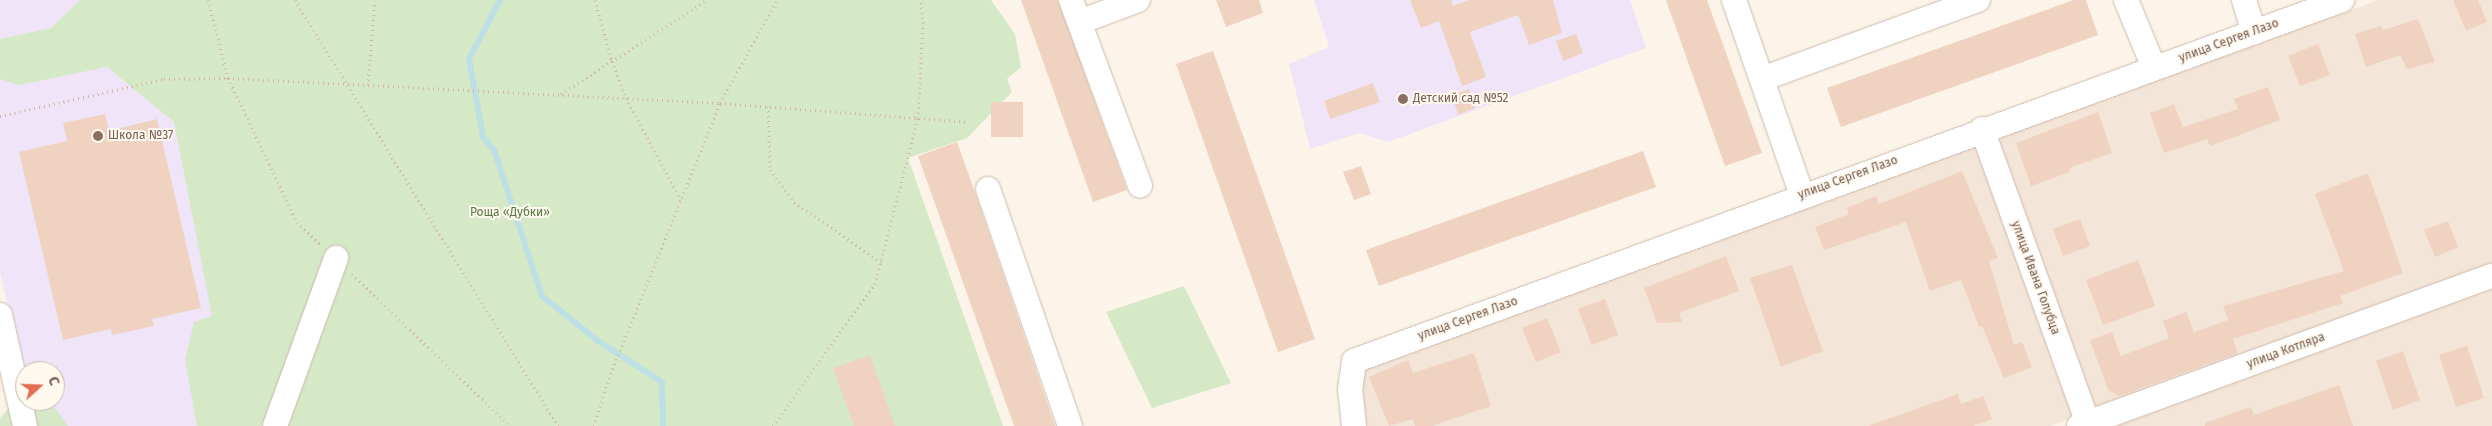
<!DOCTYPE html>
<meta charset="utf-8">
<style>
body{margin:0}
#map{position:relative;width:2492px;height:426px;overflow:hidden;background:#fcf4e8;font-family:"Fira Sans",sans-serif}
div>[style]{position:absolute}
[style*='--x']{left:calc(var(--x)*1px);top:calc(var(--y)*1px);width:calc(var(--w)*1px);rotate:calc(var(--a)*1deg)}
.residential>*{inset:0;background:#f3e5d7}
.education>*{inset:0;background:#f0e5f8}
.green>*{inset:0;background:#d5e9c7}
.stream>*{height:6px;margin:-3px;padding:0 3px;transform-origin:3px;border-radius:3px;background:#bde0e5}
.building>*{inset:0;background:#f0d2c1}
.path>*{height:3px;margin-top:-1.5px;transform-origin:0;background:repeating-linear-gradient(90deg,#d5b6a4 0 1px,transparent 0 5px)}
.roads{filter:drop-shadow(0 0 1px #cdbbae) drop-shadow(0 0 1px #cdbbae)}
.minor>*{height:24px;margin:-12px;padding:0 12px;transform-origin:12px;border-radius:12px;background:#fff}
.dots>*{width:14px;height:14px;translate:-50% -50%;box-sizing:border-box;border:2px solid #fef8ee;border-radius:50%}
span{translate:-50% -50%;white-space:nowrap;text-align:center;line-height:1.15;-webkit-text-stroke:4px #fef8ee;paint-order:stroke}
.street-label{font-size:12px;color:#755a4d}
.education-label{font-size:12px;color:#785e54}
.left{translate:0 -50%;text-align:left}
.park-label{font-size:12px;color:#567a45}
.north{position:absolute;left:15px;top:361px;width:50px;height:50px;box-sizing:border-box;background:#fef8ee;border:1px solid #c7b9ae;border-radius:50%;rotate:70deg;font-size:14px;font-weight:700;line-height:20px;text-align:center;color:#755a4d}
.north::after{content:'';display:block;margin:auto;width:18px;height:22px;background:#e06f53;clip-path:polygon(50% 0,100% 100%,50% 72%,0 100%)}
</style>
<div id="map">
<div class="residential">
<div style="clip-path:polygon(2379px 0,2492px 0,2492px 269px,2095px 413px,1992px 139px)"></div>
<div style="clip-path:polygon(1978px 144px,2079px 416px,2050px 426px,1366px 426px,1361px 371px)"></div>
<div style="clip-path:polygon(2492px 284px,2492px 426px,2101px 426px)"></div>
</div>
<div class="education">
<div style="clip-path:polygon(0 0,164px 0,250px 426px,37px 426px,31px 401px,55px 401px,55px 371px,25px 371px,25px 376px,0 272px)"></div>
<div style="clip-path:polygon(1314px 0,1630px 0,1646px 48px,1388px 142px,1359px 133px,1310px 149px,1289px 64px,1329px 47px)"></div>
</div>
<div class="green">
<div style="clip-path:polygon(80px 0,991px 0,1015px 34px,1021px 67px,1007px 79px,1012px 92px,967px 138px,908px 158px,1003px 426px,197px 426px,185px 360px,194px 322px,212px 316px,174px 122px,107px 67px,19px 85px,0 79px,0 39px,51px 28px)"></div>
<div style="clip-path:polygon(1184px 286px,1231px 383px,1152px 408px,1106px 312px)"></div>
<div style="clip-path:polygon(17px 399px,55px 408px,68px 426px,0 426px,0 418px)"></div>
</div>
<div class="stream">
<div style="--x:500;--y:0;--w:67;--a:117.7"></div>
<div style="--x:469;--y:59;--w:79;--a:79.8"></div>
<div style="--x:483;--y:137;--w:17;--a:50"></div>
<div style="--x:494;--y:150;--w:154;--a:71.8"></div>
<div style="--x:542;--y:296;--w:72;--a:38.8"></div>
<div style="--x:598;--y:341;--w:76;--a:32.6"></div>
<div style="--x:662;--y:382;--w:44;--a:88.7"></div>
</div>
<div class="building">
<div style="clip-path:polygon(1021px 0,1058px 0,1127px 190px,1093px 202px)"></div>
<div style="clip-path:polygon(1216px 0,1259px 0,1263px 13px,1226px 27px)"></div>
<div style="clip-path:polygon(1410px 0,1451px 0,1453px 6px,1469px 0,1553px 0,1562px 33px,1529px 45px,1518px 15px,1470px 32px,1486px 77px,1462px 86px,1439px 21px,1421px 28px)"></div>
<div style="clip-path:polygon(1666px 0,1707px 0,1762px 153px,1725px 166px)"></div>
<div style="clip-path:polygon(2074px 0,2086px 0,2098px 35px,1841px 127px,1827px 88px)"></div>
<div style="clip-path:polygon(2453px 0,2478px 0,2487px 22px,2466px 31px)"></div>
<div style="clip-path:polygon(2418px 19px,2435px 62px,2407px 69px,2400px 55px,2366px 67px,2355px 34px,2381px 26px,2383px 30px)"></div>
<div style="clip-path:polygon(1576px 34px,1583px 53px,1563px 61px,1556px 41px)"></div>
<div style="clip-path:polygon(2318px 44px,2330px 75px,2300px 86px,2288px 56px)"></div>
<div style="clip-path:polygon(1213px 51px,1315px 339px,1278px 352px,1176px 64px)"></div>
<div style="clip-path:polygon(1373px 83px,1380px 102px,1330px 119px,1324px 101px)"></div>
<div style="clip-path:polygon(2268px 87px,2280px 120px,2210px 146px,2207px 139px,2164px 153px,2150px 113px,2174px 104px,2183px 127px,2238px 109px,2234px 99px)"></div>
<div style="clip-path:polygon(1469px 89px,1475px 108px,1458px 115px,1452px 95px)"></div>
<div style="clip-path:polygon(991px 102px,1023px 102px,1023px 137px,991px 137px)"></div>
<div style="clip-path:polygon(2098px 112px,2112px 153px,2069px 168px,2070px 172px,2031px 186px,2016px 143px)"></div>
<div style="clip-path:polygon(105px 114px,109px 131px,157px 119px,201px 308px,152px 319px,154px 326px,112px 335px,111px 329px,63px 340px,19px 152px,67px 141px,63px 123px)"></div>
<div style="clip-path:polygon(957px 142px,977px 198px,1055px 426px,1014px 426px,918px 156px)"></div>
<div style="clip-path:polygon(1643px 151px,1656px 187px,1379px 286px,1366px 250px)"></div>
<div style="clip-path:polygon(1361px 166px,1371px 194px,1354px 200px,1343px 172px)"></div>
<div style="clip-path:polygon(1962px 171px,1998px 258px,1989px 261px,2014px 345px,2022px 342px,2032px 367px,2004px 378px,1982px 326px,1979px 327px,1961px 280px,1930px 291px,1906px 222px,1824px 250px,1815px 227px,1849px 214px,1847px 208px,1876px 196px,1879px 204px)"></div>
<div style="clip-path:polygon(2368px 173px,2403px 273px,2340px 296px,2343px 303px,2233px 339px,2238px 353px,2119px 396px,2108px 390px,2090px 340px,2112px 332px,2121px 356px,2169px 338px,2163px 321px,2186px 312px,2194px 332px,2228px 320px,2223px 306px,2344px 271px,2315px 194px)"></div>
<div style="clip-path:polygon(2080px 219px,2090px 246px,2063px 256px,2053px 229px)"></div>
<div style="clip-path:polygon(2448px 221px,2458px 247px,2435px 257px,2424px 230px)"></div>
<div style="clip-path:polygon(1726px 256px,1739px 291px,1679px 313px,1682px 322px,1657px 323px,1644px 288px)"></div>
<div style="clip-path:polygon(2138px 260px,2155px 306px,2103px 325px,2086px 280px)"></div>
<div style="clip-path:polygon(1792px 265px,1823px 351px,1781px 367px,1750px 278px)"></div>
<div style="clip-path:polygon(1605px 299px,1618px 335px,1592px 345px,1578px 309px)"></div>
<div style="clip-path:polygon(1547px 318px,1561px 352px,1536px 362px,1522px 328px)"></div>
<div style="clip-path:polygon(2467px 346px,2484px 398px,2456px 407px,2439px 355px)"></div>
<div style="clip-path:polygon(2403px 351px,2420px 400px,2393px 410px,2376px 361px)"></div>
<div style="clip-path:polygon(1474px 353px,1491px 406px,1431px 426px,1415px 426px,1413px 419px,1389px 426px,1369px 377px,1408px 360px,1413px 373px)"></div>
<div style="clip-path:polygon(870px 355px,895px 426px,854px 426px,833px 368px)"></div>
<div style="clip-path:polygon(2339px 385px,2353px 426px,2205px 426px,2205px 423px,2251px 407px,2254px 415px)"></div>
<div style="clip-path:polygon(1958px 394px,1961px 404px,1983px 396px,1992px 419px,1973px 426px,1868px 426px)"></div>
</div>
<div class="path">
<div style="--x:208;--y:0;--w:81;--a:75.6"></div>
<div style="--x:228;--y:78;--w:160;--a:64.4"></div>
<div style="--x:297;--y:222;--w:32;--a:44"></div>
<div style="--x:295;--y:0;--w:501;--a:58.31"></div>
<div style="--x:595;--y:0;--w:63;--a:74.4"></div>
<div style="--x:612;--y:61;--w:40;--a:69"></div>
<div style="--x:626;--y:98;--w:116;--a:61.7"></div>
<div style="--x:368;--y:85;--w:85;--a:-85.3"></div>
<div style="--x:561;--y:94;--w:174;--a:-32.8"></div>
<div style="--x:768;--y:106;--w:64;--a:88.2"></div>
<div style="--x:770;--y:170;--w:40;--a:53"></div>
<div style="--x:794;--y:202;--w:106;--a:34.6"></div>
<div style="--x:0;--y:116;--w:168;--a:-12.7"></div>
<div style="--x:164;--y:79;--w:64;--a:-0.9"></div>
<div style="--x:228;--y:78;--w:493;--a:2.9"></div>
<div style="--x:720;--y:103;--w:249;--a:4.4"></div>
<div style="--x:352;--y:274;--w:219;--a:43.9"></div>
<div style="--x:594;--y:426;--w:45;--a:-73.2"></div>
<div style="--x:607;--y:383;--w:302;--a:-68"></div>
<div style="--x:720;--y:103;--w:118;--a:-61"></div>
<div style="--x:773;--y:426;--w:175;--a:-54.3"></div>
<div style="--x:875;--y:284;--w:171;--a:-75.5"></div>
<div style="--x:918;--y:118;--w:95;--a:-87"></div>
<div style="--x:923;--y:23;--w:23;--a:-95"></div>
</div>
<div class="roads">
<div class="minor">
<div style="--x:1071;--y:0;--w:198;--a:69.6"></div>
<div style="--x:1734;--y:0;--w:207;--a:70.8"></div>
<div style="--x:2126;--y:0;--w:74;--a:67.6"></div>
<div style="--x:2244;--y:0;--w:34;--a:73"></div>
<div style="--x:1080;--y:22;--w:62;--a:-20.8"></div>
<div style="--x:1762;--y:79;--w:230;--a:-20.1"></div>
<div style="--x:1982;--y:129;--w:316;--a:70.2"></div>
<div style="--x:988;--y:189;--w:251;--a:70.9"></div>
<div style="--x:0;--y:315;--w:114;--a:77.3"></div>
<div style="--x:275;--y:426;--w:179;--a:-70"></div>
<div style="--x:1354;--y:426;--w:36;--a:-96"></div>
<div style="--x:1350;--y:390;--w:29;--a:-82"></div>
<div style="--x:1354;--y:361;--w:1052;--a:-20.07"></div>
<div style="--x:2079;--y:426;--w:439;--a:-20"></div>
</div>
</div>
<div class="dots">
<div style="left:1403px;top:99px;background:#8d6e63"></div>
<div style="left:98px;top:136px;background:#8d6e63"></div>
</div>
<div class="street-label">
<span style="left:2229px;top:41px;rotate:-20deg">улица Сергея Лазо</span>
<span style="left:1848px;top:178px;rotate:-20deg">улица Сергея Лазо</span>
<span style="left:2035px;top:278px;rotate:70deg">улица Ивана Голубца</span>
<span style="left:1468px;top:319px;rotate:-20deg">улица Сергея Лазо</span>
<span style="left:2286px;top:351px;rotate:-20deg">улица Котляра</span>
</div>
<div class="education-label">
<span class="left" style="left:1413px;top:99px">Детский сад №52</span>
<span class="left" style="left:108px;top:136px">Школа №37</span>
</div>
<div class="park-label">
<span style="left:510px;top:213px">Роща «Дубки»</span>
</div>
<div class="north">С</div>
</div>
